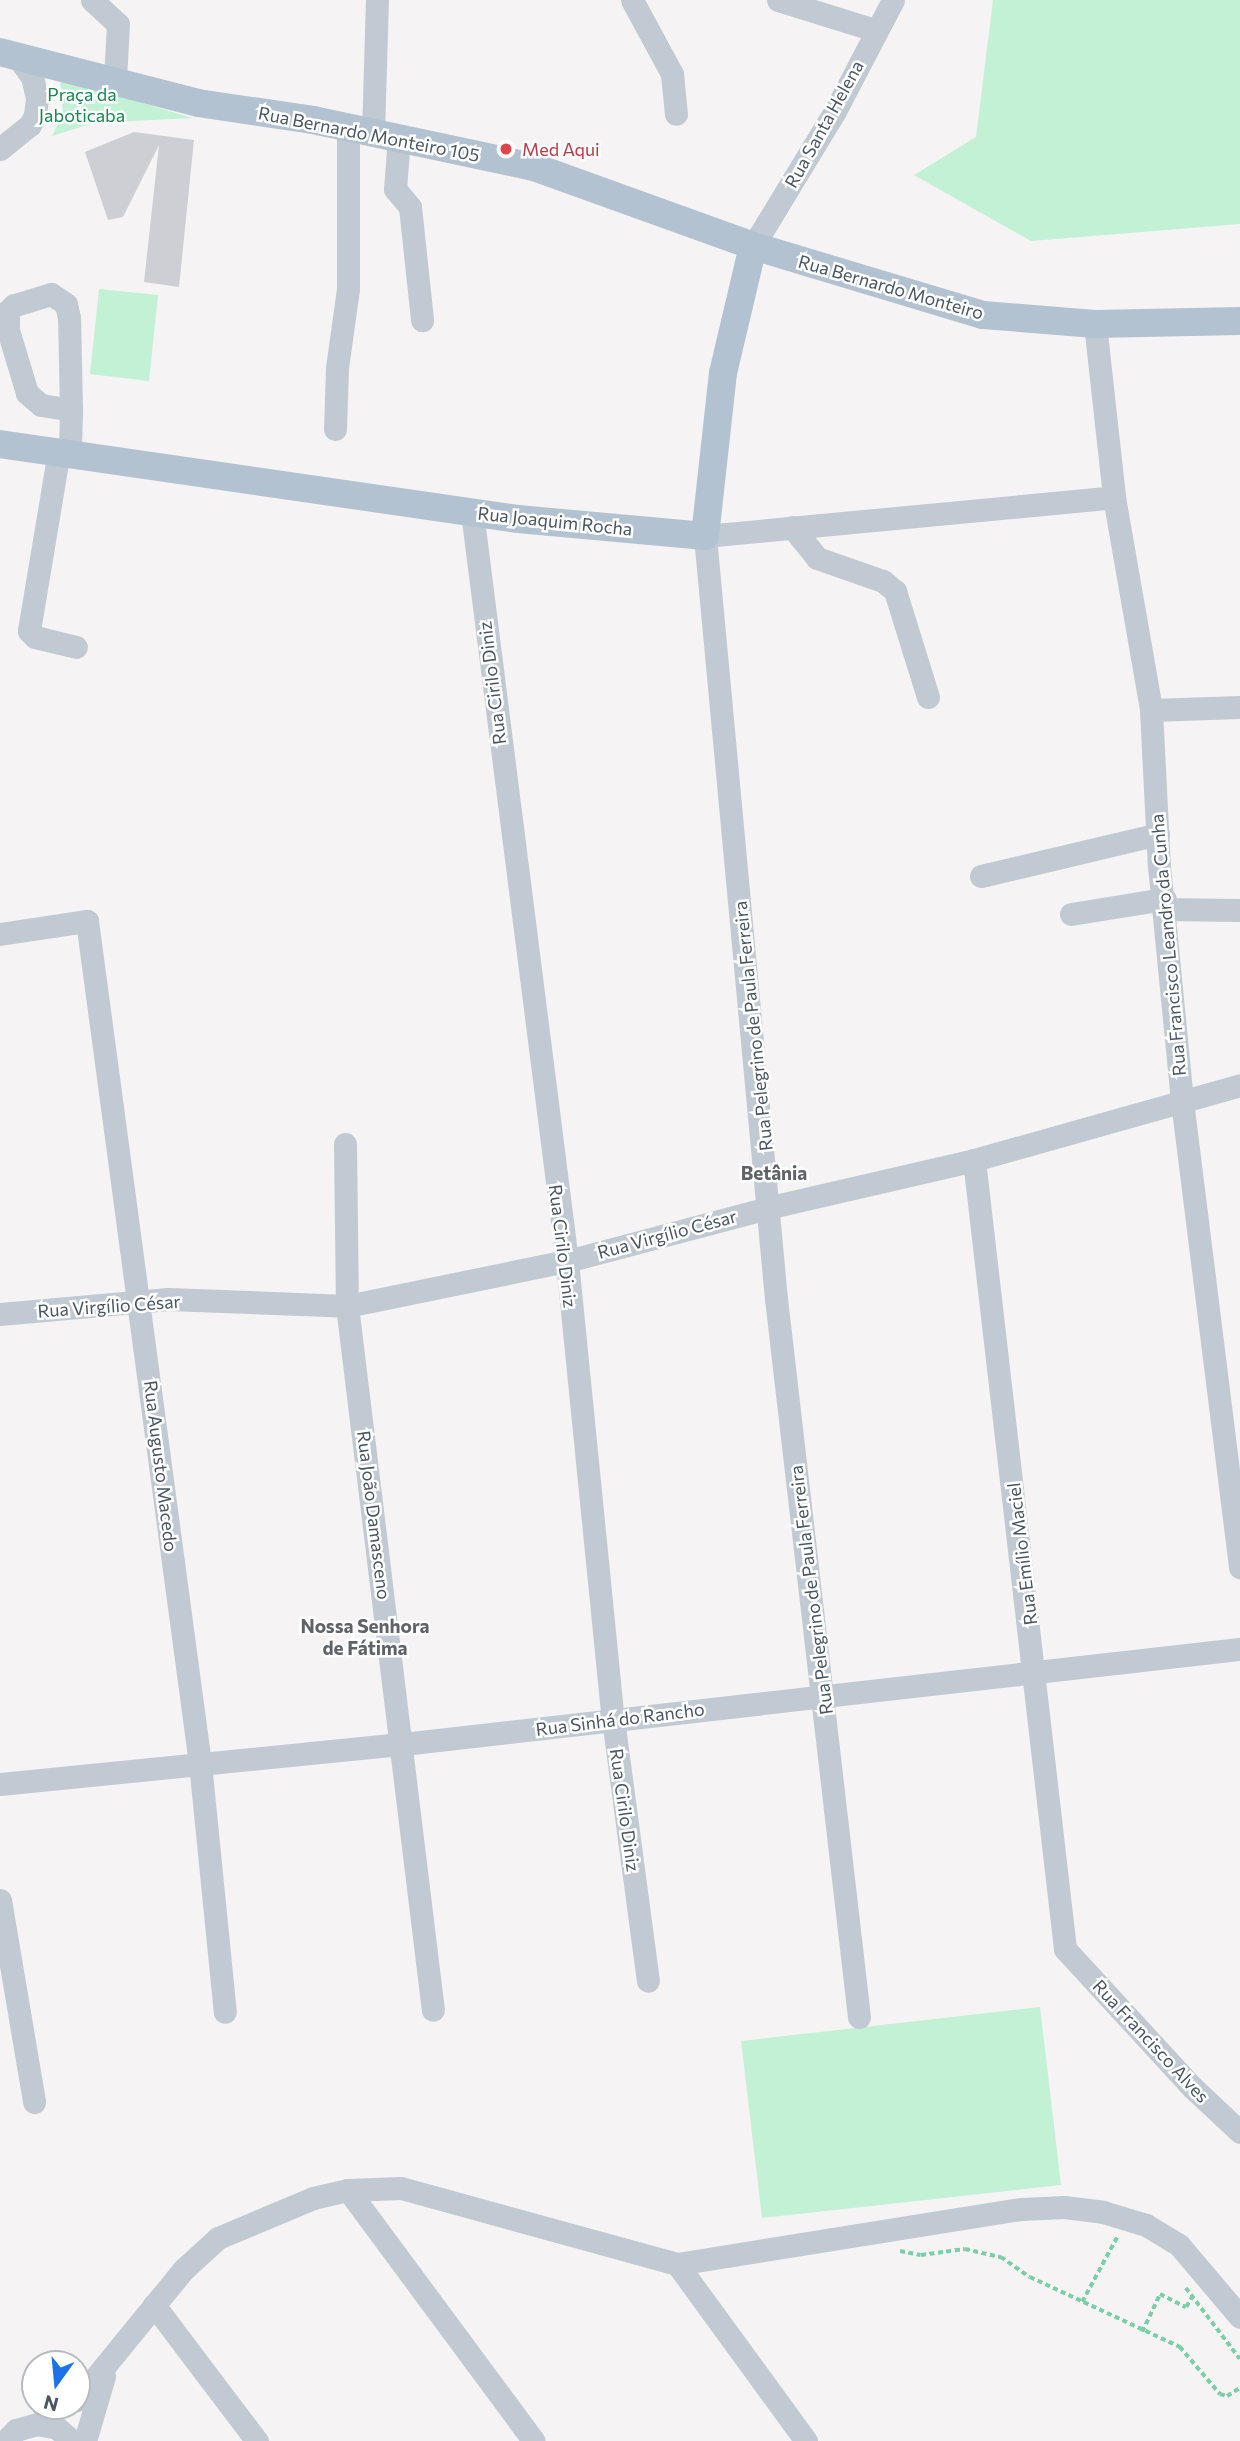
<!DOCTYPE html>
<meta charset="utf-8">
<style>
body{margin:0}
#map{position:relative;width:1240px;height:2441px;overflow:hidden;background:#f5f3f3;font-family:Commissioner,sans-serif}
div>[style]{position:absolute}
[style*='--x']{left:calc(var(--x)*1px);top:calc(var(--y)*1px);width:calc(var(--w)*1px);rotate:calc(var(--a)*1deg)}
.green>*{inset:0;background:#c3f1d5}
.building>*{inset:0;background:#cdcfd5}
.path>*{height:3.5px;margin-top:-1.75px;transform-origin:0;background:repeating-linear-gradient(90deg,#7ad0a6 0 5px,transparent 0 8.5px)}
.minor>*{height:23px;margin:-11.5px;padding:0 11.5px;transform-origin:11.5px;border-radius:11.5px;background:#c1cad2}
.major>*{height:28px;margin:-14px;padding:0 14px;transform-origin:14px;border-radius:14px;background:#b3c2d1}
.dots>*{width:19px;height:19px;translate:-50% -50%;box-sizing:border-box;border:4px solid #fff;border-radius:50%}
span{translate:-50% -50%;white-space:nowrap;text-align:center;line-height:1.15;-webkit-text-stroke:5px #fff;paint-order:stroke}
.park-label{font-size:18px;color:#17864f}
.street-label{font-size:18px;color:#4a5661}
.health-label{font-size:18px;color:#be3a42}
.left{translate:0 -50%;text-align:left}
.neighbourhood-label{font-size:19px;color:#5f6368;font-weight:700}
.north{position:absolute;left:21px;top:2350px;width:70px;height:70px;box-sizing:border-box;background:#fff;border:2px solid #b7bbc0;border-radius:50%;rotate:195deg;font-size:19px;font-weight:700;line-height:28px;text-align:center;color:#4a5661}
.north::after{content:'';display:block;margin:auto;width:24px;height:32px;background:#1a73e8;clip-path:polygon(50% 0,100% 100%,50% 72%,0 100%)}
</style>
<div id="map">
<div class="green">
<div style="clip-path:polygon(993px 0,1240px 0,1240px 224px,1031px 241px,914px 175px,976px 137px)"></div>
<div style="clip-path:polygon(60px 78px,192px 118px,93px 123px,52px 136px,63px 114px)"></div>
<div style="clip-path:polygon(99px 289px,158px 295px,149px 381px,90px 374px)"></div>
<div style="clip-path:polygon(1040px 2007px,1061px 2185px,762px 2218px,741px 2041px)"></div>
</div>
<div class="building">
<div style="clip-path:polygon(134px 132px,194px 140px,179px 287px,144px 282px,159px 145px,123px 217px,108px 220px,85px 152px)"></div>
</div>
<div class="path">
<div style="--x:900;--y:2251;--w:21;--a:11"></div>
<div style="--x:921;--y:2255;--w:44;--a:-7.8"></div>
<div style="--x:965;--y:2249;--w:37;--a:13"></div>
<div style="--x:1001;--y:2257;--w:35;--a:35"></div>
<div style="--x:1030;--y:2277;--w:166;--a:25"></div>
<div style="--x:1180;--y:2347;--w:62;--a:49.6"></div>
<div style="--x:1220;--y:2394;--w:7;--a:16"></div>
<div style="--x:1227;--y:2396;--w:15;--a:-32"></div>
<div style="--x:1186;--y:2288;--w:89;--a:52.7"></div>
<div style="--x:1082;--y:2302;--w:74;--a:-61.7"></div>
<div style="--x:1142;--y:2332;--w:42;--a:-64.7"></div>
<div style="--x:1160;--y:2294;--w:29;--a:27"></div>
<div style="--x:1186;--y:2307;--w:12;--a:-59"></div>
</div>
<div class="minor">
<div style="--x:92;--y:0;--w:35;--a:43"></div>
<div style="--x:118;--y:24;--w:56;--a:93.1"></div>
<div style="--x:632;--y:0;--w:84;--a:61.6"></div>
<div style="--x:672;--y:74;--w:40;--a:84.3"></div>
<div style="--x:778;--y:0;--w:102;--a:17.2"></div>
<div style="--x:373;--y:133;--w:133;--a:-88.3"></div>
<div style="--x:399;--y:138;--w:51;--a:94.5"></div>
<div style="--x:395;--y:189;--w:23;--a:50"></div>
<div style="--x:410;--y:207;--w:114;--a:83.9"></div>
<div style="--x:0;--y:149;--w:38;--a:-39"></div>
<div style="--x:30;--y:125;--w:11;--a:-63"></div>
<div style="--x:35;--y:115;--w:17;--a:-83"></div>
<div style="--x:37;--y:98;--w:22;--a:-103"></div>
<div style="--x:32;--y:77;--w:24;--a:-126"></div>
<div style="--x:753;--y:246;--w:156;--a:-58.7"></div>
<div style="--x:834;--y:113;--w:127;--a:-62.4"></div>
<div style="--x:1095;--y:324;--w:174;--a:83.7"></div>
<div style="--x:1114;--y:497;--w:216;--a:80.1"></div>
<div style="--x:1151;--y:710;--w:156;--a:87.1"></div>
<div style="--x:1159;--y:866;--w:236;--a:84.4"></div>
<div style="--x:1182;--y:1101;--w:470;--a:82.9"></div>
<div style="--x:335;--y:429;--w:61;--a:-88.1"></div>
<div style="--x:337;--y:368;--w:80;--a:-82.1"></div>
<div style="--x:348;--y:289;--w:162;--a:-90"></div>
<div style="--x:59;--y:451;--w:182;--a:99.5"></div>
<div style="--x:29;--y:631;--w:8;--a:45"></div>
<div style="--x:35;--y:637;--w:42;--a:13.7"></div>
<div style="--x:70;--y:452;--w:42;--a:-88.6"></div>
<div style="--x:71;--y:410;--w:92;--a:-91.2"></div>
<div style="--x:69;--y:318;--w:14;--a:-102"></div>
<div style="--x:66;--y:304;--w:18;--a:-146"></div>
<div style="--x:51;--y:294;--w:39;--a:163"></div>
<div style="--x:14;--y:305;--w:8;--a:135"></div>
<div style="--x:8;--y:311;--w:19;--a:90"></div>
<div style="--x:8;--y:330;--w:66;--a:73.2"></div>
<div style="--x:27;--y:393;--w:18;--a:41"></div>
<div style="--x:41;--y:405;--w:30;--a:9"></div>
<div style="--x:472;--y:512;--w:755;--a:82.77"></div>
<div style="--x:567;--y:1261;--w:460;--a:84.3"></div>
<div style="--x:613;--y:1719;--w:264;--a:82.4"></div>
<div style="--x:792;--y:527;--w:40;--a:51"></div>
<div style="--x:817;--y:558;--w:70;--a:19.2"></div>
<div style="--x:883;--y:581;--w:16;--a:40"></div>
<div style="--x:895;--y:591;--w:111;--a:72.7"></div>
<div style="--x:1151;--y:710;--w:89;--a:-1.9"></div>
<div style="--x:981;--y:876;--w:182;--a:-13.3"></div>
<div style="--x:1164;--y:909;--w:76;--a:0.8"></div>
<div style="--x:1071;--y:914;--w:95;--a:-9.1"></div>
<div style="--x:0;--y:934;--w:88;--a:-8.5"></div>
<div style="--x:87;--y:921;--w:850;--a:82.36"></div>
<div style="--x:200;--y:1763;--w:250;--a:84.3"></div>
<div style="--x:345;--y:1144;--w:162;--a:89.3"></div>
<div style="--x:347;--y:1306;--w:709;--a:83.04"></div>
<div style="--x:974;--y:1160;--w:794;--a:83.42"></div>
<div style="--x:1065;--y:1949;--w:188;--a:47.4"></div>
<div style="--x:1192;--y:2087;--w:66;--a:43.2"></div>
<div style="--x:0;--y:1314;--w:169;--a:-5.1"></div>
<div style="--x:168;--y:1299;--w:179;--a:2.2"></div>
<div style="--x:347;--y:1306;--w:225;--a:-11.6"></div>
<div style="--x:567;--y:1261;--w:211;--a:-14.8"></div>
<div style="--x:771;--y:1207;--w:208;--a:-13"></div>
<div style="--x:974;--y:1160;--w:276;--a:-15.7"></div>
<div style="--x:0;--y:1784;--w:405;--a:-5.7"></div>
<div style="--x:403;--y:1744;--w:842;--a:-6.48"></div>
<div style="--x:0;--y:1900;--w:205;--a:80.4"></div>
<div style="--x:859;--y:2017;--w:723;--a:-96.59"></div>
<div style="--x:776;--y:1299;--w:766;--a:-95.32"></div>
<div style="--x:705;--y:536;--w:411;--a:-5.4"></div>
<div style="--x:348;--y:2190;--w:312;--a:53.5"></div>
<div style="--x:677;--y:2264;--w:219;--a:53.9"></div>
<div style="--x:154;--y:2305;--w:171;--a:52.9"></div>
<div style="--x:77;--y:2400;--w:169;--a:-50.8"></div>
<div style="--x:184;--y:2269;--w:46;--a:-42.4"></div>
<div style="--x:218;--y:2238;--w:103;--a:-22.8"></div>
<div style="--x:313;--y:2198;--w:36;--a:-13"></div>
<div style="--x:348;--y:2190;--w:53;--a:-2.2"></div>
<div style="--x:401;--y:2188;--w:286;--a:15.4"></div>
<div style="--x:677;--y:2264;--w:349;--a:-9.1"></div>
<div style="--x:1022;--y:2209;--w:42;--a:-2.7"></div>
<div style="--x:1064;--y:2207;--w:39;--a:7"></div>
<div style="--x:1103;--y:2212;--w:45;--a:16.8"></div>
<div style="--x:1146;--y:2225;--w:39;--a:31"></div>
<div style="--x:1179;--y:2245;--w:94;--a:49.7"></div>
<div style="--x:5;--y:2441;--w:16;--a:-45"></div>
<div style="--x:16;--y:2430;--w:22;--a:-16"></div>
<div style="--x:37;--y:2424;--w:20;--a:11"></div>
<div style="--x:57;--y:2428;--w:20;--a:41"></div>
<div style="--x:85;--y:2441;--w:68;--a:-73.7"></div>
</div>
<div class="major">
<div style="--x:0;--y:52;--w:204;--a:14.4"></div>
<div style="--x:198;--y:103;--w:116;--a:8.4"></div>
<div style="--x:313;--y:120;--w:226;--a:12"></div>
<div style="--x:534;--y:167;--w:233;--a:19.8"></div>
<div style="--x:753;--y:246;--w:240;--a:16.7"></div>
<div style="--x:983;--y:315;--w:112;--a:4.6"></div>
<div style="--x:1095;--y:324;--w:145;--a:-1.2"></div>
<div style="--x:0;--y:444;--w:523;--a:8.24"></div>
<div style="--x:518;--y:519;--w:188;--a:5.2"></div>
<div style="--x:705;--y:536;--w:164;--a:-83.7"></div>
<div style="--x:723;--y:373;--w:130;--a:-76.7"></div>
</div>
<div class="dots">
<div style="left:506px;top:149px;background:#e0444e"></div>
</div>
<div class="park-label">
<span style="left:82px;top:105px">Praça da<br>Jaboticaba</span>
</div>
<div class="street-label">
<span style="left:824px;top:124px;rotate:-61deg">Rua Santa Helena</span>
<span style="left:369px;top:134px;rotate:11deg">Rua Bernardo Monteiro 105</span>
<span style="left:891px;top:287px;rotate:16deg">Rua Bernardo Monteiro</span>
<span style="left:555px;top:521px;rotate:6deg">Rua Joaquim Rocha</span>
<span style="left:492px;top:683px;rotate:-97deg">Rua Cirilo Diniz</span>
<span style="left:1168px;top:945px;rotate:-95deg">Rua Francisco Leandro da Cunha</span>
<span style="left:753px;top:1026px;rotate:-96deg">Rua Pelegrino de Paula Ferreira</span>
<span style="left:667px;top:1234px;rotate:-15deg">Rua Virgílio César</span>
<span style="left:563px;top:1246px;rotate:83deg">Rua Cirilo Diniz</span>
<span style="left:109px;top:1306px;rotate:-4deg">Rua Virgílio César</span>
<span style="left:161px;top:1466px;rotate:83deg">Rua Augusto Macedo</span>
<span style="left:374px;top:1515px;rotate:83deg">Rua João Damasceno</span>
<span style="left:1022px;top:1554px;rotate:-97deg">Rua Emílio Maciel</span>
<span style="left:811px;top:1590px;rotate:-97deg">Rua Pelegrino de Paula Ferreira</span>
<span style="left:620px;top:1719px;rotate:-7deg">Rua Sinhá do Rancho</span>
<span style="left:625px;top:1810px;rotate:82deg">Rua Cirilo Diniz</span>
<span style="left:1151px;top:2041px;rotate:47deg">Rua Francisco Alves</span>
</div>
<div class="health-label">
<span class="left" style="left:522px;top:149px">Med Aqui</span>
</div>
<div class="neighbourhood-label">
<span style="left:774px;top:1173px">Betânia</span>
<span style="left:365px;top:1637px">Nossa Senhora<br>de Fátima</span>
</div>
<div class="north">N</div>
</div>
